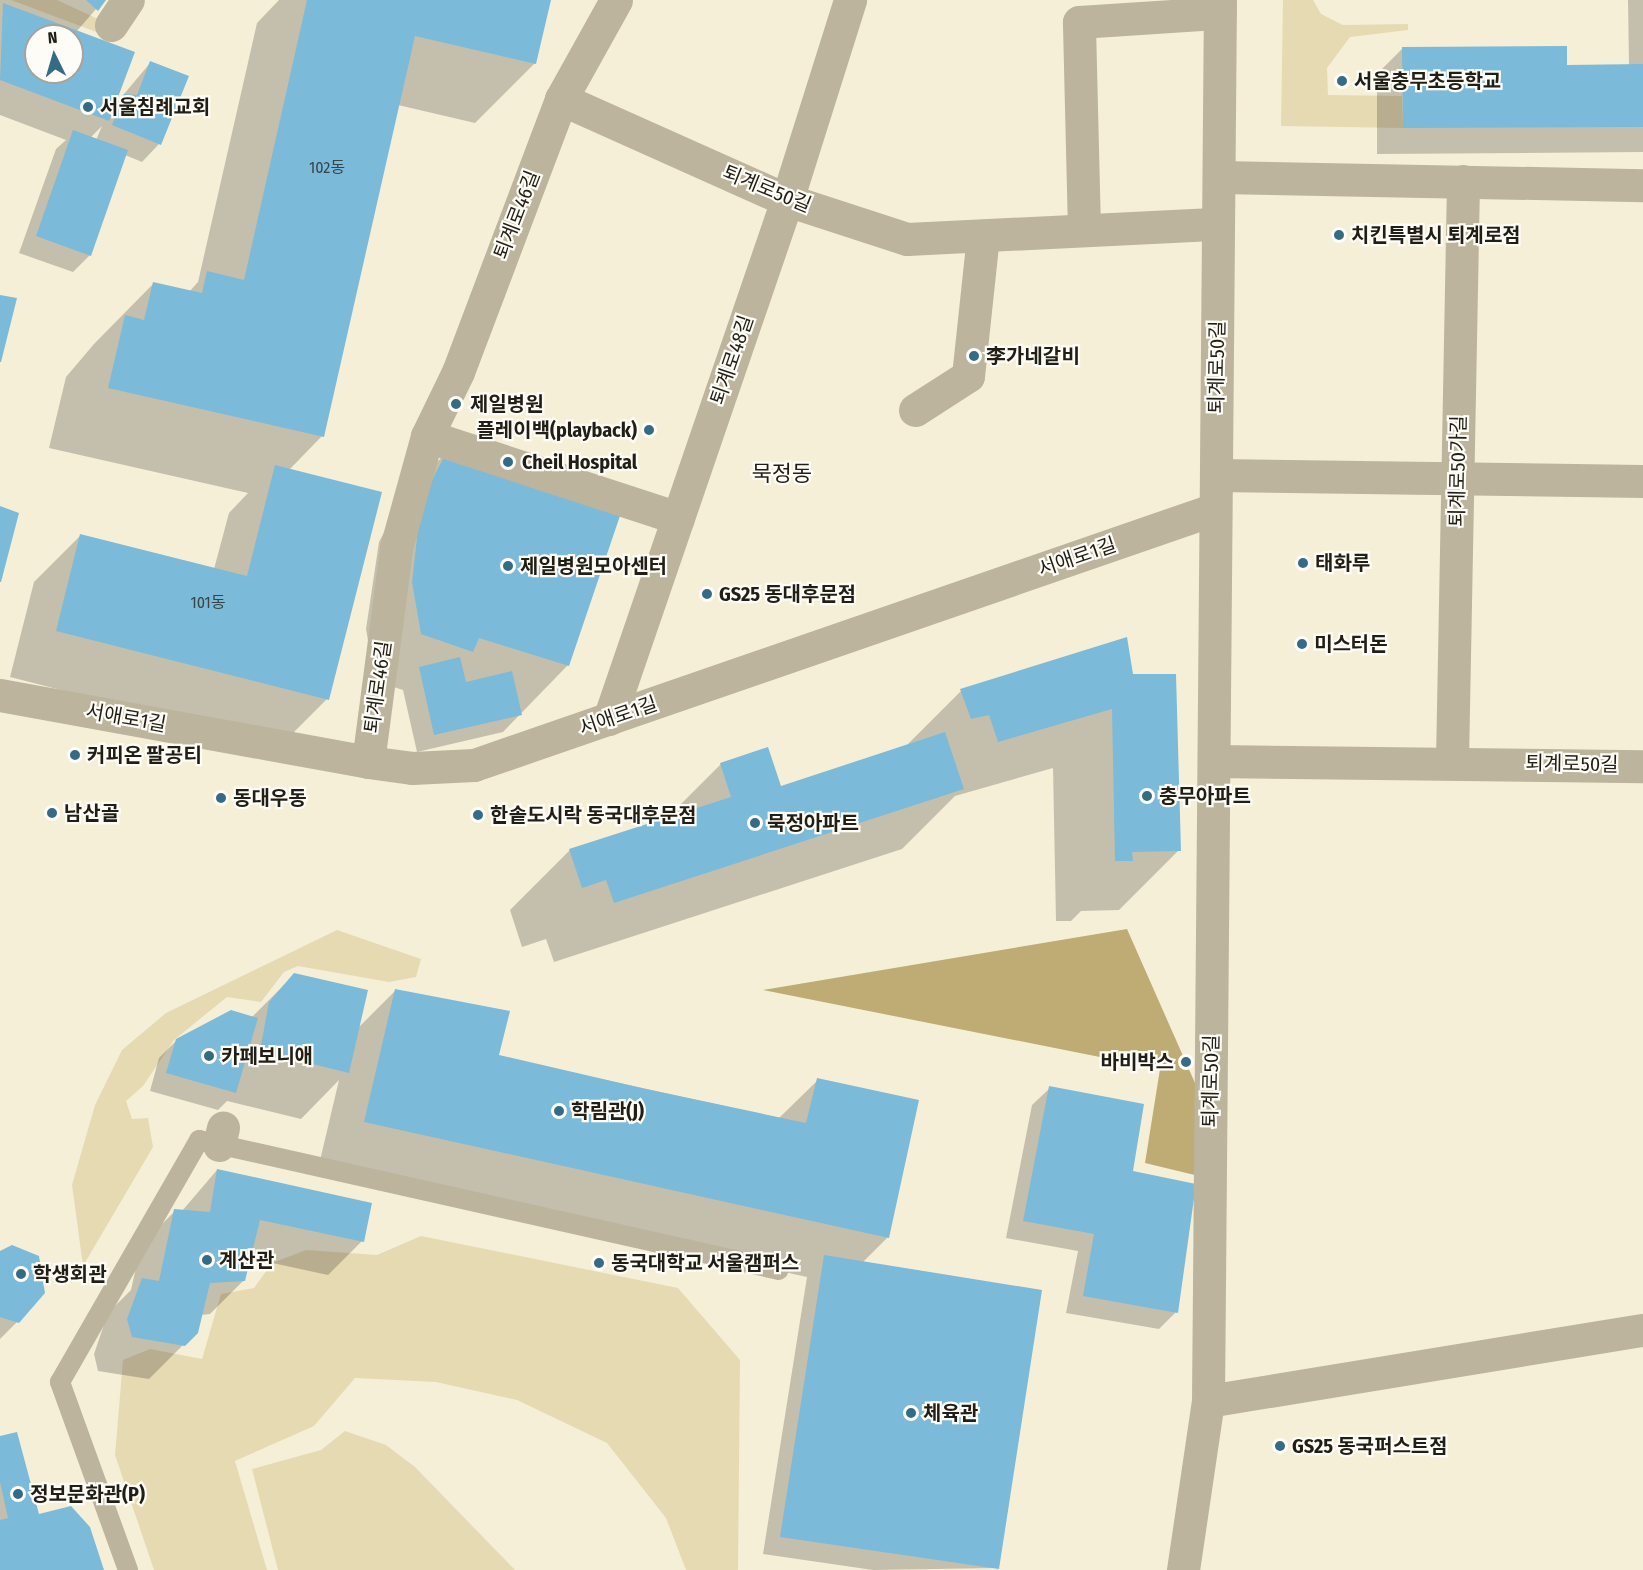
<!DOCTYPE html>
<meta charset="utf-8">
<style>
body{margin:0}
#map{position:relative;width:1643px;height:1570px;overflow:hidden;background:#f6efd7;font-family:"Fira Sans Condensed","Noto Sans KR",sans-serif}
div>[style]{position:absolute}
[style*='--x']{left:calc(var(--x)*1px);top:calc(var(--y)*1px);width:calc(var(--w)*1px);rotate:calc(var(--a)*1deg)}
.green>*{inset:0;background:#e6dab3}
.forest>*{inset:0;background:#beac74}
.shadow>*{inset:0;background:#0003}
.building>*{inset:0;background:#7cbad9}
.lane>*{height:20px;margin:-10px;padding:0 10px;transform-origin:10px;border-radius:10px;background:#bcb49c}
.street>*{height:33px;margin:-16.5px;padding:0 16.5px;transform-origin:16.5px;border-radius:16.5px;background:#bcb49c}
.dots>*{width:16px;height:16px;translate:-50% -50%;box-sizing:border-box;border:3px solid #fefcf7;border-radius:50%}
span{translate:-50% -50%;white-space:nowrap;text-align:center;line-height:1.15;-webkit-text-stroke:4.5px #fefcf7;paint-order:stroke}
.number-label{font-size:16px;color:#384547}
.number-label span{-webkit-text-stroke-width:0}
.poi-label{font-size:20px;color:#211e16;font-weight:700}
.left{translate:0 -50%;text-align:left}
.right{translate:-100% -50%;text-align:right}
.street-label{font-size:20px;color:#211e16}
.quarter-label{font-size:22px;color:#211e16}
.north{position:absolute;left:24px;top:24px;width:60px;height:60px;box-sizing:border-box;background:#fefcf7;border:2px solid #a6a39d;border-radius:50%;rotate:355deg;font-size:16px;font-weight:700;line-height:24px;text-align:center;color:#211e16}
.north::after{content:'';display:block;margin:auto;width:21px;height:27px;background:#346c86;clip-path:polygon(50% 0,100% 100%,50% 72%,0 100%)}
</style>
<div id="map">
<div class="green">
<div style="clip-path:polygon(11px 0,57px 0,111px 25px,107px 36px)"></div>
<div style="clip-path:polygon(1283px 0,1313px 0,1321px 14px,1343px 25px,1408px 24px,1408px 30px,1350px 37px,1327px 68px,1328px 95px,1402px 96px,1403px 128px,1281px 126px)"></div>
<div style="clip-path:polygon(337px 930px,421px 959px,416px 977px,389px 982px,298px 966px,284px 972px,261px 1002px,227px 997px,174px 1040px,143px 1086px,126px 1101px,132px 1119px,148px 1118px,153px 1147px,83px 1266px,72px 1185px,95px 1105px,122px 1050px,166px 1013px)"></div>
<div style="clip-path:polygon(421px 1236px,678px 1288px,740px 1360px,738px 1570px,686px 1570px,666px 1518px,607px 1443px,517px 1400px,436px 1382px,355px 1378px,314px 1426px,235px 1461px,267px 1570px,154px 1570px,115px 1455px,123px 1360px,150px 1349px,202px 1359px,221px 1294px,254px 1288px,272px 1263px,306px 1250px,377px 1255px)"></div>
<div style="clip-path:polygon(345px 1431px,386px 1445px,415px 1467px,515px 1570px,278px 1570px,252px 1469px,321px 1450px)"></div>
</div>
<div class="forest">
<div style="clip-path:polygon(1127px 929px,1195px 1083px,1203px 1177px,1145px 1163px,1160px 1069px,763px 990px)"></div>
</div>
<div class="shadow">
<div style="clip-path:polygon(evenodd,0 0,104px 0,76px 32px,113px 107px,151px 62px,159px 144px,142px 162px,125px 155px,90px 255px,73px 272px,19px 253px,56px 149px,66px 140px,0 115px,0 0,36px 36px,72px 36px,72px 72px,36px 72px,36px 36px,0 0,102px 126px,96px 140px,90px 138px,102px 126px)"></div>
<div style="clip-path:polygon(550px 0,535px 63px,475px 123px,398px 105px,322px 436px,289px 470px,327px 699px,280px 746px,10px 677px,34px 582px,81px 535px,214px 569px,229px 513px,248px 493px,49px 448px,66px 377px,94px 344px,153px 284px,189px 292px,198px 282px,257px 23px,279px 0)"></div>
<div style="clip-path:polygon(1628px 0,1643px 0,1643px 152px,1377px 154px,1377px 74px,1403px 48px,1565px 67px,1629px 66px)"></div>
<div style="clip-path:polygon(450px 449px,568px 665px,503px 732px,417px 752px,403px 690px,375px 681px,366px 629px,379px 542px,403px 496px)"></div>
<div style="clip-path:polygon(1132px 675px,1179px 850px,1119px 910px,1081px 911px,1071px 921px,1056px 921px,1053px 768px,955px 796px,902px 849px,554px 962px,546px 939px,522px 947px,510px 910px,570px 850px,665px 820px,721px 764px,780px 788px,905px 747px,961px 691px)"></div>
<div style="clip-path:polygon(294px 975px,357px 1029px,396px 990px,497px 1056px,779px 1118px,818px 1080px,888px 1237px,862px 1263px,998px 1568px,873px 1570px,763px 1554px,807px 1277px,318px 1169px,339px 1080px,301px 1119px,227px 1101px,218px 1110px,150px 1091px,159px 1058px,177px 1040px,252px 1017px)"></div>
<div style="clip-path:polygon(1050px 1088px,1131px 1172px,1176px 1312px,1159px 1329px,1066px 1313px,1078px 1251px,1006px 1238px,1032px 1105px)"></div>
<div style="clip-path:polygon(217px 1170px,362px 1241px,328px 1275px,249px 1258px,244px 1280px,210px 1314px,201px 1315px,196px 1332px,149px 1379px,98px 1371px,94px 1354px,108px 1313px,131px 1290px,141px 1245px,175px 1211px,182px 1211px)"></div>
<div style="clip-path:polygon(0 1253px,17px 1322px,0 1339px)"></div>
<div style="clip-path:polygon(0 1437px,38px 1516px,101px 1570px,0 1570px)"></div>
</div>
<div class="building">
<div style="clip-path:polygon(86px 0,106px 0,98px 11px)"></div>
<div style="clip-path:polygon(307px 0,551px 0,536px 64px,415px 36px,324px 437px,108px 388px,125px 315px,144px 320px,153px 282px,202px 293px,207px 271px,244px 280px)"></div>
<div style="clip-path:polygon(evenodd,3px 3px,135px 52px,109px 121px,0 80px,3px 3px,36px 36px,72px 36px,72px 72px,36px 72px,36px 36px)"></div>
<div style="clip-path:polygon(1567px 46px,1567px 65px,1643px 64px,1643px 127px,1403px 128px,1402px 47px)"></div>
<div style="clip-path:polygon(150px 61px,189px 76px,161px 145px,112px 125px,124px 94px,137px 95px)"></div>
<div style="clip-path:polygon(73px 130px,128px 150px,91px 256px,36px 236px)"></div>
<div style="clip-path:polygon(0 295px,17px 298px,1px 362px,0 362px)"></div>
<div style="clip-path:polygon(449px 447px,623px 507px,569px 666px,479px 638px,473px 652px,421px 634px,412px 582px,419px 520px,425px 494px)"></div>
<div style="clip-path:polygon(275px 465px,382px 492px,329px 700px,56px 631px,80px 534px,247px 576px)"></div>
<div style="clip-path:polygon(0 506px,19px 513px,1px 582px,0 582px)"></div>
<div style="clip-path:polygon(1127px 637px,1133px 674px,1176px 674px,1181px 851px,1132px 852px,1133px 861px,1115px 861px,1112px 709px,998px 742px,989px 715px,971px 719px,960px 689px)"></div>
<div style="clip-path:polygon(460px 657px,466px 682px,512px 671px,522px 715px,434px 735px,419px 667px)"></div>
<div style="clip-path:polygon(945px 732px,964px 789px,614px 903px,606px 880px,582px 888px,569px 849px,731px 797px,720px 763px,768px 747px,781px 786px)"></div>
<div style="clip-path:polygon(294px 973px,368px 990px,349px 1073px,260px 1051px,269px 1002px)"></div>
<div style="clip-path:polygon(395px 989px,510px 1011px,499px 1055px,646px 1089px,806px 1123px,817px 1078px,919px 1100px,889px 1238px,364px 1122px)"></div>
<div style="clip-path:polygon(231px 1010px,258px 1018px,236px 1093px,166px 1073px,176px 1039px)"></div>
<div style="clip-path:polygon(1049px 1086px,1144px 1104px,1133px 1171px,1196px 1184px,1178px 1313px,1083px 1296px,1094px 1234px,1023px 1221px)"></div>
<div style="clip-path:polygon(217px 1169px,372px 1203px,364px 1242px,260px 1220px,245px 1281px,210px 1283px,198px 1333px,185px 1346px,132px 1337px,127px 1319px,142px 1278px,159px 1281px,174px 1209px,210px 1212px)"></div>
<div style="clip-path:polygon(12px 1245px,39px 1256px,45px 1293px,19px 1323px,0 1317px,0 1251px)"></div>
<div style="clip-path:polygon(824px 1255px,1042px 1290px,999px 1569px,780px 1537px)"></div>
<div style="clip-path:polygon(17px 1432px,39px 1514px,71px 1506px,90px 1527px,104px 1570px,0 1570px,0 1520px,8px 1518px,0 1482px,0 1436px)"></div>
</div>
<div class="lane">
<div style="--x:128;--y:1570;--w:200;--a:-109.9"></div>
<div style="--x:60;--y:1382;--w:279;--a:-60.1"></div>
<div style="--x:199;--y:1140;--w:594;--a:12.63"></div>
</div>
<div class="street">
<div style="--x:111;--y:25;--w:30;--a:-56"></div>
<div style="--x:561;--y:99;--w:248;--a:24.1"></div>
<div style="--x:787;--y:200;--w:126;--a:18"></div>
<div style="--x:907;--y:239;--w:311;--a:-2.8"></div>
<div style="--x:1219;--y:177;--w:424;--a:1.1"></div>
<div style="--x:1084;--y:230;--w:208;--a:-91.4"></div>
<div style="--x:1079;--y:22;--w:141;--a:-3.7"></div>
<div style="--x:915;--y:410;--w:63;--a:-32.7"></div>
<div style="--x:968;--y:376;--w:141;--a:-83.9"></div>
<div style="--x:427;--y:436;--w:264;--a:18.1"></div>
<div style="--x:1216;--y:475;--w:427;--a:0.8"></div>
<div style="--x:0;--y:695;--w:374;--a:10.3"></div>
<div style="--x:368;--y:762;--w:44;--a:7.8"></div>
<div style="--x:412;--y:768;--w:62;--a:-2.8"></div>
<div style="--x:474;--y:765;--w:784;--a:-19.06"></div>
<div style="--x:609;--y:719;--w:549;--a:-71.07"></div>
<div style="--x:787;--y:200;--w:210;--a:-72.5"></div>
<div style="--x:1214;--y:761;--w:429;--a:0.7"></div>
<div style="--x:1452;--y:761;--w:580;--a:-88.91"></div>
<div style="--x:368;--y:762;--w:216;--a:-82.5"></div>
<div style="--x:396;--y:548;--w:116;--a:-74.5"></div>
<div style="--x:427;--y:436;--w:71;--a:-64.2"></div>
<div style="--x:458;--y:372;--w:292;--a:-69.3"></div>
<div style="--x:561;--y:99;--w:113;--a:-60.9"></div>
<div style="--x:219;--y:1145;--w:18;--a:-77"></div>
<div style="--x:1208;--y:1401;--w:441;--a:-9.3"></div>
<div style="--x:1183;--y:1570;--w:171;--a:-81.6"></div>
<div style="--x:1208;--y:1401;--w:1401;--a:-89.51"></div>
</div>
<div class="dots">
<div style="left:1342px;top:81px;background:#346c86"></div>
<div style="left:88px;top:107px;background:#346c86"></div>
<div style="left:1339px;top:235px;background:#346c86"></div>
<div style="left:974px;top:356px;background:#346c86"></div>
<div style="left:456px;top:404px;background:#346c86"></div>
<div style="left:649px;top:430px;background:#346c86"></div>
<div style="left:508px;top:462px;background:#346c86"></div>
<div style="left:1303px;top:563px;background:#346c86"></div>
<div style="left:508px;top:566px;background:#346c86"></div>
<div style="left:707px;top:594px;background:#346c86"></div>
<div style="left:1302px;top:644px;background:#346c86"></div>
<div style="left:75px;top:755px;background:#346c86"></div>
<div style="left:1147px;top:796px;background:#346c86"></div>
<div style="left:221px;top:798px;background:#346c86"></div>
<div style="left:52px;top:813px;background:#346c86"></div>
<div style="left:478px;top:815px;background:#346c86"></div>
<div style="left:755px;top:823px;background:#346c86"></div>
<div style="left:209px;top:1056px;background:#346c86"></div>
<div style="left:1186px;top:1062px;background:#346c86"></div>
<div style="left:559px;top:1111px;background:#346c86"></div>
<div style="left:207px;top:1260px;background:#346c86"></div>
<div style="left:599px;top:1263px;background:#346c86"></div>
<div style="left:21px;top:1274px;background:#346c86"></div>
<div style="left:911px;top:1413px;background:#346c86"></div>
<div style="left:1280px;top:1446px;background:#346c86"></div>
<div style="left:18px;top:1494px;background:#346c86"></div>
</div>
<div class="number-label">
<span style="left:327px;top:168px">102동</span>
<span style="left:208px;top:603px">101동</span>
</div>
<div class="poi-label">
<span class="left" style="left:1354px;top:81px">서울충무초등학교</span>
<span class="left" style="left:100px;top:107px">서울침례교회</span>
<span class="left" style="left:1351px;top:235px">치킨특별시 퇴계로점</span>
<span class="left" style="left:986px;top:356px">李가네갈비</span>
<span class="left" style="left:470px;top:404px">제일병원</span>
<span class="right" style="left:637px;top:430px">플레이백(playback)</span>
<span class="left" style="left:522px;top:462px">Cheil Hospital</span>
<span class="left" style="left:1315px;top:563px">태화루</span>
<span class="left" style="left:520px;top:566px">제일병원모아센터</span>
<span class="left" style="left:719px;top:594px">GS25 동대후문점</span>
<span class="left" style="left:1314px;top:644px">미스터돈</span>
<span class="left" style="left:87px;top:755px">커피온 팔공티</span>
<span class="left" style="left:1159px;top:796px">충무아파트</span>
<span class="left" style="left:233px;top:798px">동대우동</span>
<span class="left" style="left:64px;top:813px">남산골</span>
<span class="left" style="left:490px;top:815px">한솥도시락 동국대후문점</span>
<span class="left" style="left:767px;top:823px">묵정아파트</span>
<span class="left" style="left:221px;top:1056px">카페보니애</span>
<span class="right" style="left:1174px;top:1062px">바비박스</span>
<span class="left" style="left:571px;top:1111px">학림관(J)</span>
<span class="left" style="left:219px;top:1260px">계산관</span>
<span class="left" style="left:611px;top:1263px">동국대학교 서울캠퍼스</span>
<span class="left" style="left:33px;top:1274px">학생회관</span>
<span class="left" style="left:923px;top:1413px">체육관</span>
<span class="left" style="left:1292px;top:1446px">GS25 동국퍼스트점</span>
<span class="left" style="left:30px;top:1494px">정보문화관(P)</span>
</div>
<div class="street-label">
<span style="left:767px;top:189px;rotate:22deg">퇴계로50길</span>
<span style="left:517px;top:215px;rotate:-69deg">퇴계로46길</span>
<span style="left:732px;top:360px;rotate:-71deg">퇴계로48길</span>
<span style="left:1217px;top:367px;rotate:-89deg">퇴계로50길</span>
<span style="left:1458px;top:471px;rotate:-89deg">퇴계로50가길</span>
<span style="left:1077px;top:557px;rotate:-19deg">서애로1길</span>
<span style="left:378px;top:687px;rotate:-82deg">퇴계로46길</span>
<span style="left:618px;top:716px;rotate:-19deg">서애로1길</span>
<span style="left:126px;top:718px;rotate:10deg">서애로1길</span>
<span style="left:1572px;top:764px;rotate:1deg">퇴계로50길</span>
<span style="left:1211px;top:1081px;rotate:-89deg">퇴계로50길</span>
</div>
<div class="quarter-label">
<span style="left:782px;top:474px">묵정동</span>
</div>
<div class="north">N</div>
</div>
